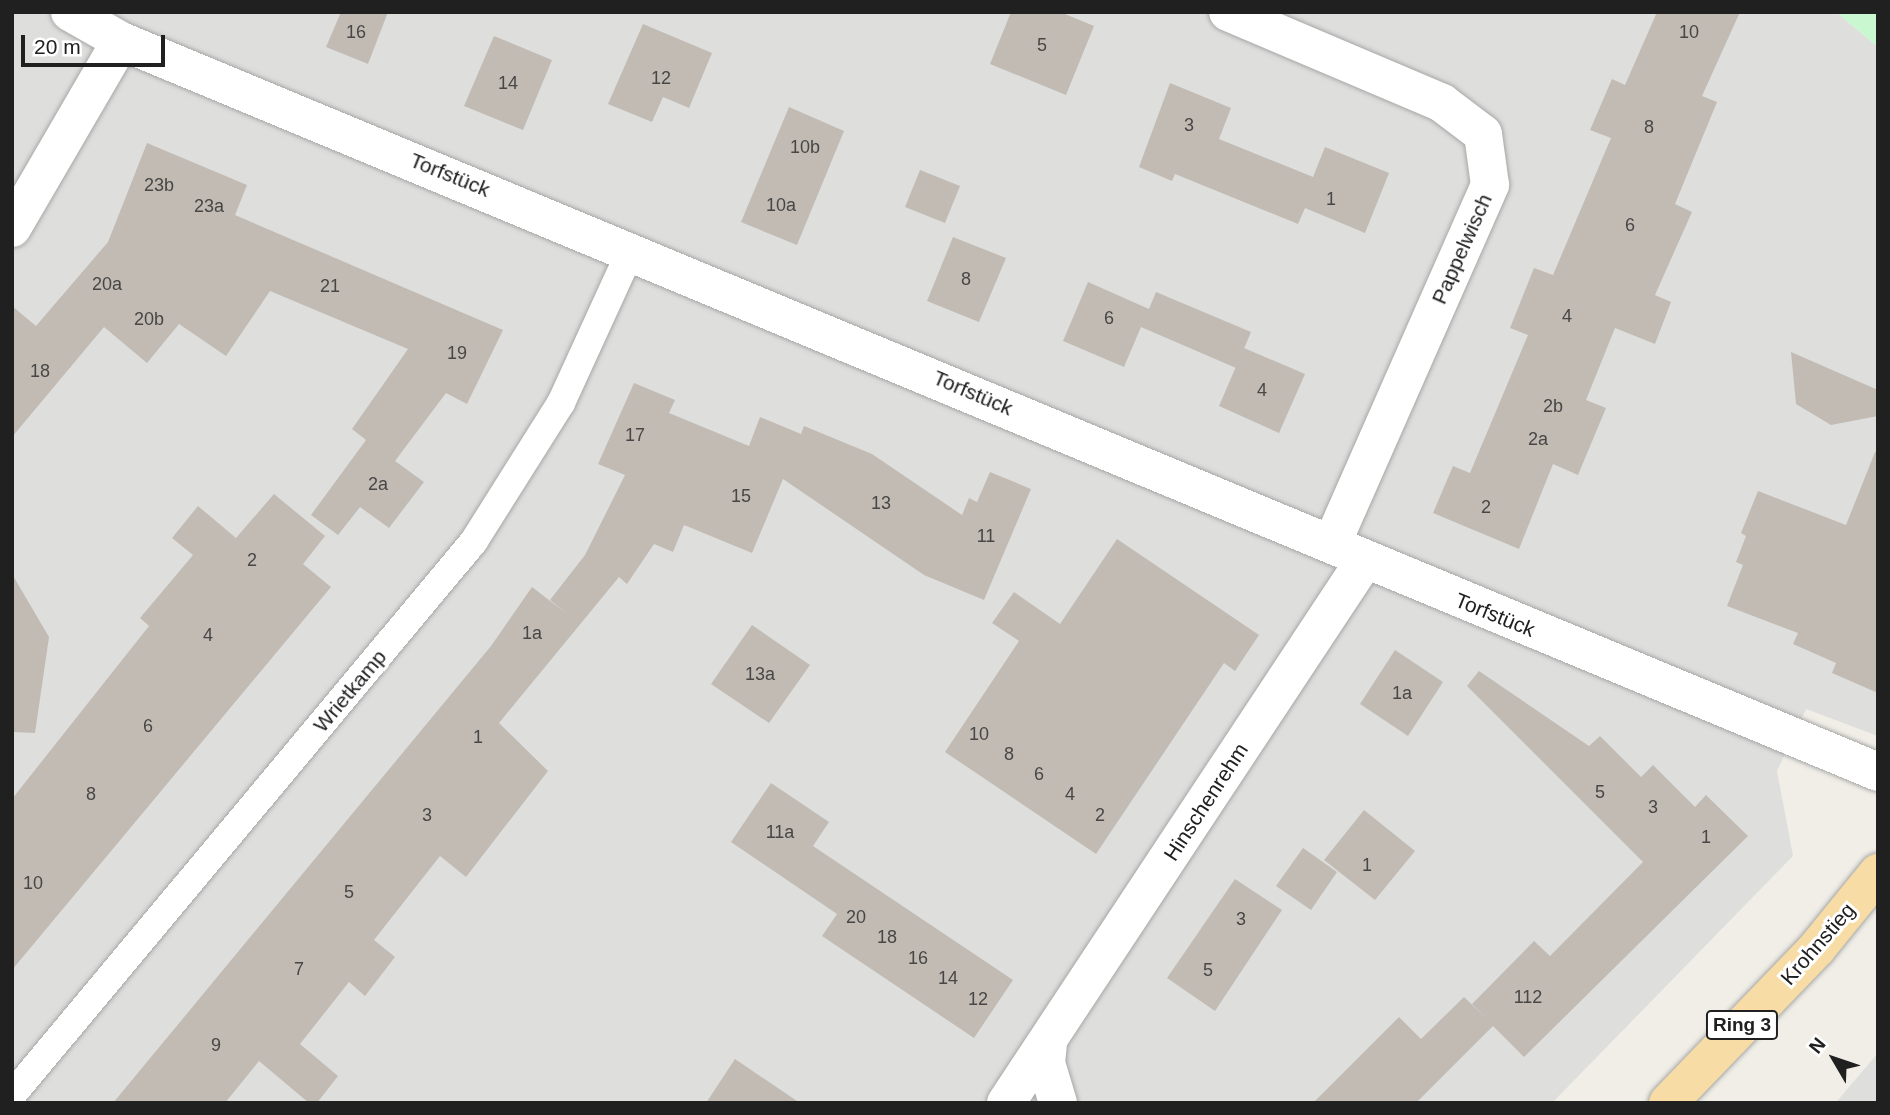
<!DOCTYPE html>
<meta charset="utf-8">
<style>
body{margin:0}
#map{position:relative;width:1890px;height:1115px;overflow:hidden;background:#f0eee7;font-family:Helvetica,sans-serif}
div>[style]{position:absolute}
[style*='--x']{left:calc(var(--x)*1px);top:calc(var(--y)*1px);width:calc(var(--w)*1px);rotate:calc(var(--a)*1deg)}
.residential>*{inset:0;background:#dededd}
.park>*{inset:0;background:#c8f7d0}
.building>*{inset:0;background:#c1bbb4}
.roads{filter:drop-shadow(0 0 2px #a7a7a7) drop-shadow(0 0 2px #a7a7a7)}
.service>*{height:28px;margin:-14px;padding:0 14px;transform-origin:14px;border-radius:14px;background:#fff}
.minor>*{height:38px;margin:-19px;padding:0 19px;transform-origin:19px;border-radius:19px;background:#fff}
.primary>*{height:38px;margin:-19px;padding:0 19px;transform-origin:19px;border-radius:19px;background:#f7dca5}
span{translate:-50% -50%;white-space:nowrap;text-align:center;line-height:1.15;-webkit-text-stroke:6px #fff;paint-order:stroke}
.number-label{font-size:18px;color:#484745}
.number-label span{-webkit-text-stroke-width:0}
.shield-label span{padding:2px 5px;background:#fff;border:2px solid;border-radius:5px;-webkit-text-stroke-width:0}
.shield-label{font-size:19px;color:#202020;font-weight:700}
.street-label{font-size:21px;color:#202020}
.frame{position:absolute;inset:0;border:14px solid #202020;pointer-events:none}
.north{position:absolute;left:1799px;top:1024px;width:70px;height:70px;-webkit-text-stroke:5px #fff;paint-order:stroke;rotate:309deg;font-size:19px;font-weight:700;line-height:28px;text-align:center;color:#202020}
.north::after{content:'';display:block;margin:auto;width:24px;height:32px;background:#202020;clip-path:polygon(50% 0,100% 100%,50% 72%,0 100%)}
.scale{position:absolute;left:21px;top:35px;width:144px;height:32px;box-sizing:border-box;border:4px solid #202020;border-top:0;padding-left:9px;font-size:21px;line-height:24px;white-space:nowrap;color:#202020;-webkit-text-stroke:5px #fff;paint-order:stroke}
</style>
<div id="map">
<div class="residential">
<div style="clip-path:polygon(12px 12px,1836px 12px,1878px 47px,1878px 736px,1806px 709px,1777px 771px,1793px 856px,1552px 1103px,12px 1103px)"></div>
<div style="clip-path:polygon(1878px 1053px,1878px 1103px,1835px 1103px,1837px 1101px)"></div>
</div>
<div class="park">
<div style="clip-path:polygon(1836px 12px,1878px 12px,1878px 47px)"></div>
</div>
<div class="building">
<div style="clip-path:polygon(341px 12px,388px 12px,368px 64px,326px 47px)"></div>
<div style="clip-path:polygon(1011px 12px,1060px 12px,1094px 26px,1066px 95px,990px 64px)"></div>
<div style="clip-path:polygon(1657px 12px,1740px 12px,1702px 96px,1717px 102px,1675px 204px,1692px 212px,1655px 295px,1671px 302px,1655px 344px,1615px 328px,1586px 400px,1606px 408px,1578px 475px,1553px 464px,1519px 549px,1433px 513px,1453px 466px,1470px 473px,1528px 335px,1510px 328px,1534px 268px,1553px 275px,1611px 138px,1590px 130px,1612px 79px,1625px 85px)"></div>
<div style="clip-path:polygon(643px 24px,712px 53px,689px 108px,663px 97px,652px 122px,608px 104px)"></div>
<div style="clip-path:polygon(494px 36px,552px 60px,523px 130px,464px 106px)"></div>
<div style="clip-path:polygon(1170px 83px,1231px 108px,1219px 139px,1313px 177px,1325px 147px,1389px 173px,1365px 233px,1305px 208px,1298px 224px,1175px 174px,1172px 181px,1139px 167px)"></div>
<div style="clip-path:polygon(789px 107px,844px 131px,797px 245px,741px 222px)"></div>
<div style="clip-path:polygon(147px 143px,247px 185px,235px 215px,503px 330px,467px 404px,446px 393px,395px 461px,424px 482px,389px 528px,360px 507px,338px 535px,311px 515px,366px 440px,352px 429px,408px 349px,270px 291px,226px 356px,179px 324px,147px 363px,104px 327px,12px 437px,12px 306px,36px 326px,108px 242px)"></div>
<div style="clip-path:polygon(920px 170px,960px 186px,945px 223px,905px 207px)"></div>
<div style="clip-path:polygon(953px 237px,1006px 258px,979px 322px,927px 301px)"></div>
<div style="clip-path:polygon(1088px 282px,1149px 309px,1156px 292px,1251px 332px,1236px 368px,1141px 327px,1124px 367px,1063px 341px)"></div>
<div style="clip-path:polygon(1244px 348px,1305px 374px,1279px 433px,1219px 406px)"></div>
<div style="clip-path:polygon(1791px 352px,1878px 390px,1878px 416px,1831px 425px,1796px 404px)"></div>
<div style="clip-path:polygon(634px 383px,675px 400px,669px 413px,749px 446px,760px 417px,801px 434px,804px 426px,872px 454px,962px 515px,969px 498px,977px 502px,990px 472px,1031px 489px,984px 600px,924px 575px,783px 479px,752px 553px,684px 525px,673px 552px,654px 544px,627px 584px,619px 577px,499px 723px,548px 771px,466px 877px,440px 856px,374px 940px,395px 957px,365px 996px,349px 982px,300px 1044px,338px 1076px,317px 1103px,309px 1103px,259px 1061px,225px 1103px,113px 1103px,491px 646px,532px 587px,567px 614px,550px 600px,585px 555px,625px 475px,598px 464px)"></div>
<div style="clip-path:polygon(1875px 452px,1878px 452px,1878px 693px,1832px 673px,1836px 663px,1793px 644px,1798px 633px,1727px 606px,1743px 565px,1736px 562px,1746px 536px,1741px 533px,1758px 491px,1846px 525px)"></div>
<div style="clip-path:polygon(274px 494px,325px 536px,303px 564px,331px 587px,12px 970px,12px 799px,149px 626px,140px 618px,193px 555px,172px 538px,198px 506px,236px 538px)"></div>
<div style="clip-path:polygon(1117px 539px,1259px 635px,1235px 671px,1224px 663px,1096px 854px,945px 752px,1019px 641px,992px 623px,1014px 592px,1060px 624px)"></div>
<div style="clip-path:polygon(12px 574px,49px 637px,35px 733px,12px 732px)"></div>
<div style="clip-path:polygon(752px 625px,810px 665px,769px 723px,711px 684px)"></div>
<div style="clip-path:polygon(1395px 650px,1443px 682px,1408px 736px,1360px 704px)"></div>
<div style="clip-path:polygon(1479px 671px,1589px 746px,1600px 736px,1641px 777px,1653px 765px,1695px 807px,1706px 795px,1748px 836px,1524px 1057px,1493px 1026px,1416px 1103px,1313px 1103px,1399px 1017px,1421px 1039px,1464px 997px,1488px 1020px,1472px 1004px,1534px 941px,1550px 956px,1643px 862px,1467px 686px)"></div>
<div style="clip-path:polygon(771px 783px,829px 822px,813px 846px,1013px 980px,974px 1038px,822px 936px,837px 914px,731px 842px)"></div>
<div style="clip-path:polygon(1364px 810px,1415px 851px,1375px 900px,1324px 860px)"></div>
<div style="clip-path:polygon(1303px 848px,1337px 872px,1311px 910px,1276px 886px)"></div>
<div style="clip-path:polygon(1235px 879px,1282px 910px,1215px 1011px,1167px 978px)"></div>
<div style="clip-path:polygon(735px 1059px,800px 1103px,706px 1103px)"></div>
</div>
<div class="roads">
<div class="service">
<div style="--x:12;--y:1095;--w:721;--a:-50.17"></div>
<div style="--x:474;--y:541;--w:163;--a:-57.8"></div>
<div style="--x:561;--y:403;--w:168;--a:-65.4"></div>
</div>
<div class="minor">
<div style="--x:70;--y:12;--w:59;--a:29.6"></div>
<div style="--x:121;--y:41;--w:1903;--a:22.59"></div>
<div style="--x:1228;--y:12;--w:233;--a:23"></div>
<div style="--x:1442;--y:103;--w:51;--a:37.1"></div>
<div style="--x:1483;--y:134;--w:51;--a:82.2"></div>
<div style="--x:1490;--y:185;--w:392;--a:113.8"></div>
<div style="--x:12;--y:228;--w:216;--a:-59.8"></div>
<div style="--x:1048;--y:1043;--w:20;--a:96"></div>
<div style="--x:1046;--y:1063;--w:42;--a:73.3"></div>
<div style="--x:1006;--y:1103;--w:650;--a:-56.55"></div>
</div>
<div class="primary">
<div style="--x:1668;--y:1103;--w:215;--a:-46.1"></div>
<div style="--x:1817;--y:948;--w:97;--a:-50.9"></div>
</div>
</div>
<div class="number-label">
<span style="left:356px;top:32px">16</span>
<span style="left:1689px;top:32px">10</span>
<span style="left:1042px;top:45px">5</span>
<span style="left:661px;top:78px">12</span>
<span style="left:508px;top:83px">14</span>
<span style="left:1189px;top:125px">3</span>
<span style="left:1649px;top:127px">8</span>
<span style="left:805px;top:147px">10b</span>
<span style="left:159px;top:185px">23b</span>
<span style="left:1331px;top:199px">1</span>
<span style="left:781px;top:205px">10a</span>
<span style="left:209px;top:206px">23a</span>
<span style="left:1630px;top:225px">6</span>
<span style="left:966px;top:279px">8</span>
<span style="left:107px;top:284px">20a</span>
<span style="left:330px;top:286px">21</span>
<span style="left:1567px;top:316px">4</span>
<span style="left:1109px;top:318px">6</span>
<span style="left:149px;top:319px">20b</span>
<span style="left:457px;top:353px">19</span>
<span style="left:40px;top:371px">18</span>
<span style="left:1262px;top:390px">4</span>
<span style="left:1553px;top:406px">2b</span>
<span style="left:635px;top:435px">17</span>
<span style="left:1538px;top:439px">2a</span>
<span style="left:378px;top:484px">2a</span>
<span style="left:741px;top:496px">15</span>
<span style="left:881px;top:503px">13</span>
<span style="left:1486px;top:507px">2</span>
<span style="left:986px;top:536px">11</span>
<span style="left:252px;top:560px">2</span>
<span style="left:532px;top:633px">1a</span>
<span style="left:208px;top:635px">4</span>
<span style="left:760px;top:674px">13a</span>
<span style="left:1402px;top:693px">1a</span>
<span style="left:148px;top:726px">6</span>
<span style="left:979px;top:734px">10</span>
<span style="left:478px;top:737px">1</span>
<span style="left:1009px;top:754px">8</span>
<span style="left:1039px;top:774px">6</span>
<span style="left:1600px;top:792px">5</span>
<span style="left:91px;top:794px">8</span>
<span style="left:1070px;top:794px">4</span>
<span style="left:1653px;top:807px">3</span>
<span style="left:427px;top:815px">3</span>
<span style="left:1100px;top:815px">2</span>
<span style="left:780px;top:832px">11a</span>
<span style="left:1706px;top:837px">1</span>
<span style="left:1367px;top:865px">1</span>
<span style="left:33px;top:883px">10</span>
<span style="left:349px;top:892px">5</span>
<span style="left:856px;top:917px">20</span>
<span style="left:1241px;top:919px">3</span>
<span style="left:887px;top:937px">18</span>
<span style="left:918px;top:958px">16</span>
<span style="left:299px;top:969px">7</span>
<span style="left:1208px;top:970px">5</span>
<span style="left:948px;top:978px">14</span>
<span style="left:1528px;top:997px">112</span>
<span style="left:978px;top:999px">12</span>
<span style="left:216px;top:1045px">9</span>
</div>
<div class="shield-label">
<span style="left:1742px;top:1025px">Ring 3</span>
</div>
<div class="street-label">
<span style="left:450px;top:175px;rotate:22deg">Torfstück</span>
<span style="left:1462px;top:249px;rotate:-66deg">Pappelwisch</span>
<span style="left:973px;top:393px;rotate:23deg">Torfstück</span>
<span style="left:1495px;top:615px;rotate:22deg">Torfstück</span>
<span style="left:350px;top:691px;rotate:-50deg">Wrietkamp</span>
<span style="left:1206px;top:802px;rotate:-57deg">Hinschenrehm</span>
<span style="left:1818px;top:944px;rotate:-49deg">Krohnstieg</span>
</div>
<div class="frame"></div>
<div class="north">N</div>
<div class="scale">20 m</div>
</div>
